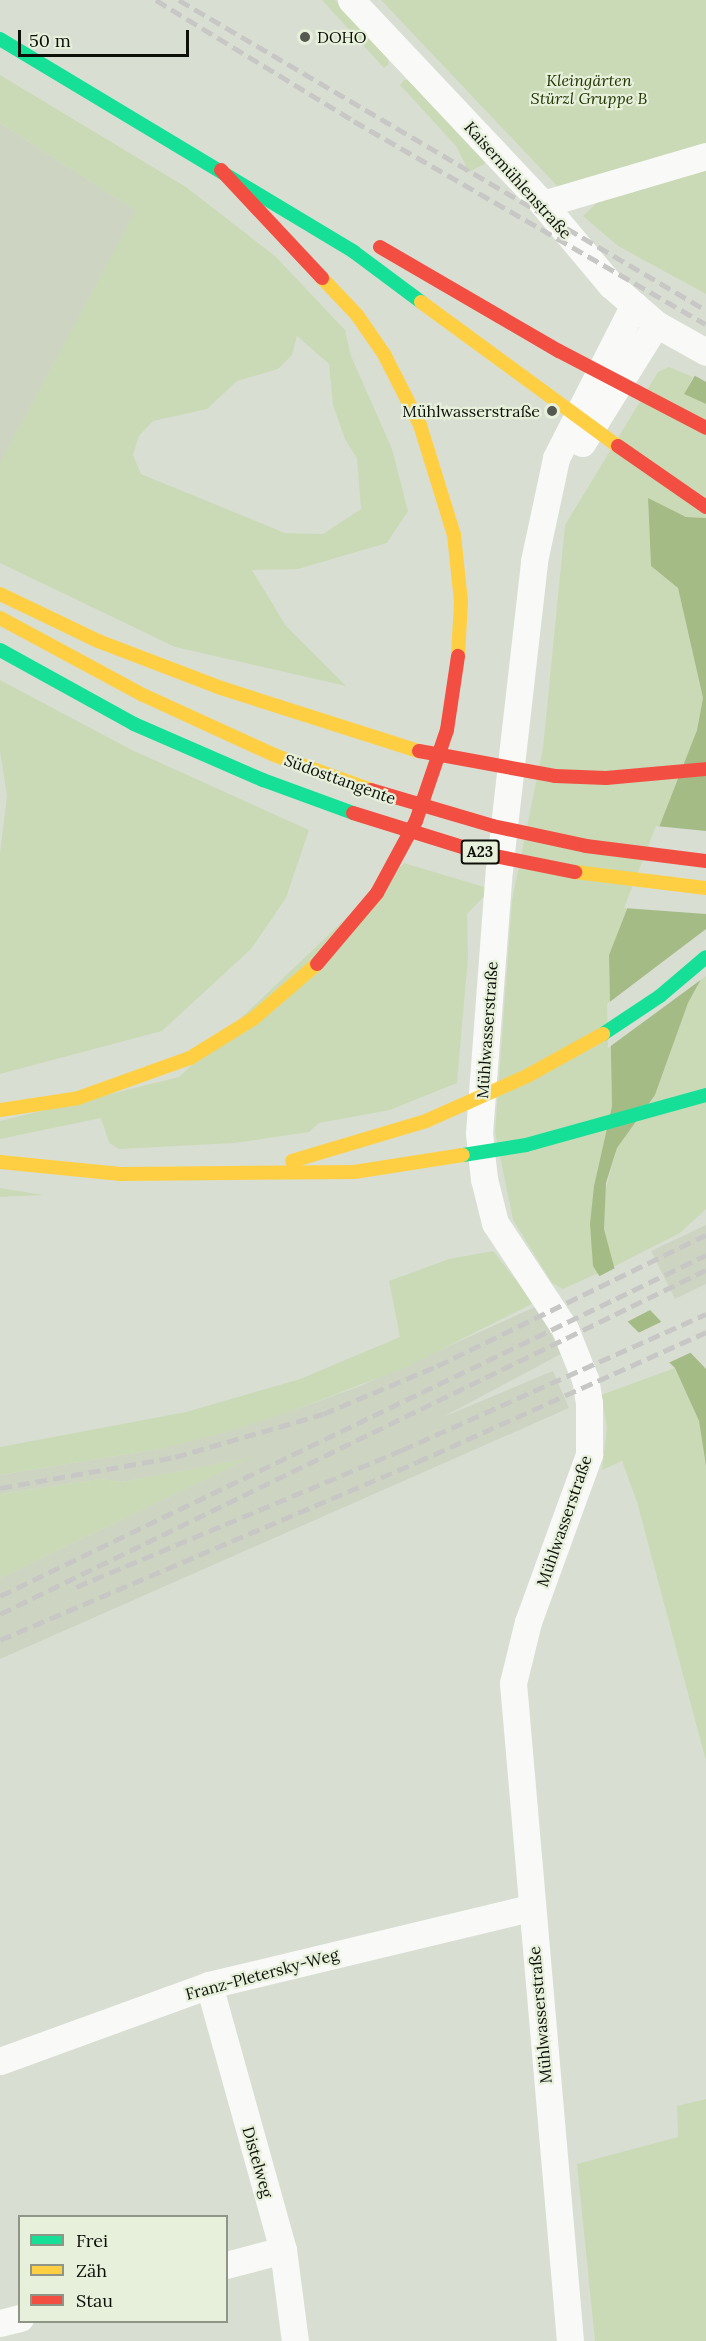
<!DOCTYPE html>
<meta charset="utf-8">
<style>
body{margin:0}
#map{position:relative;width:706px;height:2341px;overflow:hidden;background:#d9ded3;font-family:Lora,serif}
div>[style]{position:absolute}
[style*='--x']{left:calc(var(--x)*1px);top:calc(var(--y)*1px);width:calc(var(--w)*1px);rotate:calc(var(--a)*1deg)}
.built>*{inset:0;background:#cdd5c2}
.green>*{inset:0;background:#cbdab6}
.water>*{inset:0;background:#a5bb86}
.pier>*{inset:0;background:#d9ded3}
.street>*{height:27px;margin:-13.5px;padding:0 13.5px;transform-origin:13.5px;border-radius:13.5px;background:#f9faf8}
.fast>*{height:14px;margin:-7px;padding:0 7px;transform-origin:7px;border-radius:7px;background:#16e098}
.slow>*{height:14px;margin:-7px;padding:0 7px;transform-origin:7px;border-radius:7px;background:#ffcf43}
.jam>*{height:14px;margin:-7px;padding:0 7px;transform-origin:7px;border-radius:7px;background:#f24e42}
.rail>*{height:4.5px;margin-top:-2.25px;transform-origin:0;background:repeating-linear-gradient(90deg,#c7c8c5 0 12px,transparent 0 18px)}
.dots>*{width:16px;height:16px;translate:-50% -50%;box-sizing:border-box;border:3px solid #e7f0db;border-radius:50%}
span{translate:-50% -50%;white-space:nowrap;text-align:center;line-height:1.15;-webkit-text-stroke:4.5px #e7f0db;paint-order:stroke}
.shield-label span{padding:2px 4px;background:#e7f0db;border:2px solid;border-radius:4px;-webkit-text-stroke-width:0}
.shield-label{font-size:15px;color:#0d1009;font-weight:700}
.poi-label{font-size:16px;color:#0d1009}
.left{translate:0 -50%;text-align:left}
.right{translate:-100% -50%;text-align:right}
.park-label{font-size:16px;color:#223400;font-style:italic}
.street-label{font-size:16px;color:#0d1009}
.legend{position:absolute;left:18px;top:2215px;width:210px;height:108px;box-sizing:border-box;background:#e7f0db;border:2px solid #909687;margin:0;padding:8px 10px;list-style:none;font-size:18px;color:#0d1009}
.legend li{display:flex;align-items:center;gap:12px;height:30px}
.legend b{width:30px;border:2px solid #909687}
.scale{position:absolute;left:18px;top:30px;width:171px;height:27px;box-sizing:border-box;border:3px solid #0d1009;border-top:0;padding-left:8px;font-size:18px;line-height:21px;white-space:nowrap;color:#0d1009;-webkit-text-stroke:4px #e7f0db;paint-order:stroke}
</style>
<div id="map">
<div class="built">
<div style="clip-path:polygon(0 123px,138px 212px,0 464px)"></div>
<div style="clip-path:polygon(706px 1225px,706px 1284px,675px 1299px,651px 1251px)"></div>
<div style="clip-path:polygon(537px 1306px,561px 1354px,443px 1417px,553px 1371px,569px 1408px,0 1659px,0 1578px,247px 1459px,122px 1482px,100px 1479px,0 1494px,0 1475px,159px 1449px,292px 1411px,360px 1386px)"></div>
</div>
<div class="green">
<div style="clip-path:polygon(322px 0,335px 0,389px 58px,388px 65px,384px 68px)"></div>
<div style="clip-path:polygon(381px 0,706px 0,706px 149px,560px 189px)"></div>
<div style="clip-path:polygon(evenodd,0 75px,186px 187px,275px 256px,345px 330px,351px 356px,392px 449px,408px 511px,387px 543px,298px 569px,252px 570px,286px 626px,346px 686px,175px 647px,0 563px,0 463px,136px 211px,0 123px,0 75px,297px 336px,329px 364px,333px 405px,345px 439px,357px 459px,361px 509px,323px 534px,285px 533px,141px 474px,133px 455px,139px 436px,153px 421px,207px 409px,237px 381px,278px 369px,292px 355px,297px 336px)"></div>
<div style="clip-path:polygon(404px 80px,409px 80px,486px 163px,469px 172px,456px 146px,400px 85px)"></div>
<div style="clip-path:polygon(706px 168px,706px 294px,618px 246px,583px 216px,599px 201px)"></div>
<div style="clip-path:polygon(669px 367px,693px 377px,684px 394px,706px 404px,706px 518px,686px 517px,648px 499px,651px 566px,678px 588px,703px 698px,697px 730px,609px 955px,612px 1106px,594px 1186px,593px 1266px,598px 1273px,563px 1289px,552px 1283px,513px 1220px,495px 1132px,512px 900px,543px 748px,565px 525px,658px 372px)"></div>
<div style="clip-path:polygon(0 680px,132px 750px,309px 830px,286px 898px,251px 949px,162px 1031px,0 1074px,0 852px,7px 796px,0 751px)"></div>
<div style="clip-path:polygon(404px 863px,491px 889px,467px 914px,468px 957px,457px 1083px,390px 1110px,319px 1123px,309px 1132px,235px 1143px,119px 1149px,109px 1143px,101px 1118px,0 1139px,0 1121px,179px 1077px)"></div>
<div style="clip-path:polygon(706px 970px,706px 1209px,680px 1233px,613px 1267px,604px 1229px,604px 1195px,617px 1148px,655px 1095px,688px 1003px)"></div>
<div style="clip-path:polygon(0 1188px,44px 1195px,0 1197px)"></div>
<div style="clip-path:polygon(493px 1251px,534px 1303px,404px 1368px,292px 1411px,223px 1433px,159px 1449px,0 1475px,0 1447px,186px 1412px,300px 1379px,400px 1337px,389px 1281px,449px 1259px)"></div>
<div style="clip-path:polygon(675px 1368px,699px 1421px,706px 1466px,706px 1761px,637px 1502px,622px 1461px,602px 1470px,607px 1427px,601px 1395px)"></div>
<div style="clip-path:polygon(250px 1458px,0 1578px,0 1494px,100px 1479px,122px 1482px)"></div>
<div style="clip-path:polygon(706px 2099px,706px 2341px,595px 2341px,577px 2164px,678px 2137px,677px 2106px)"></div>
</div>
<div class="water">
<div style="clip-path:polygon(706px 357px,706px 404px,684px 394px)"></div>
<div style="clip-path:polygon(648px 498px,686px 517px,706px 518px,706px 970px,688px 1003px,655px 1095px,617px 1148px,606px 1183px,604px 1229px,616px 1274px,706px 1369px,706px 1466px,699px 1421px,675px 1368px,628px 1322px,593px 1266px,590px 1224px,594px 1186px,612px 1106px,609px 955px,697px 730px,703px 698px,678px 588px,651px 566px)"></div>
</div>
<div class="pier">
<div style="clip-path:polygon(706px 354px,706px 382px,692px 374px)"></div>
<div style="clip-path:polygon(656px 826px,706px 831px,706px 914px,624px 908px)"></div>
<div style="clip-path:polygon(706px 929px,706px 976px,608px 1048px,607px 1004px)"></div>
<div style="clip-path:polygon(617px 1267px,652px 1309px,625px 1323px,598px 1277px)"></div>
<div style="clip-path:polygon(663px 1321px,692px 1352px,666px 1364px,636px 1334px)"></div>
</div>
<div class="street">
<div style="--x:351;--y:0;--w:280;--a:46.7"></div>
<div style="--x:543;--y:204;--w:106;--a:50"></div>
<div style="--x:611;--y:285;--w:60;--a:40.9"></div>
<div style="--x:656;--y:324;--w:57;--a:29.2"></div>
<div style="--x:543;--y:204;--w:170;--a:-16.4"></div>
<div style="--x:582;--y:443;--w:140;--a:-58.1"></div>
<div style="--x:209;--y:1985;--w:275;--a:74.4"></div>
<div style="--x:283;--y:2250;--w:92;--a:82.5"></div>
<div style="--x:0;--y:2061;--w:222;--a:-20"></div>
<div style="--x:209;--y:1985;--w:330;--a:-13.5"></div>
<div style="--x:226;--y:2265;--w:59;--a:-14.7"></div>
<div style="--x:0;--y:2323;--w:21;--a:-14"></div>
<div style="--x:570;--y:2341;--w:660;--a:-94.95"></div>
<div style="--x:513;--y:1683;--w:63;--a:-76.2"></div>
<div style="--x:528;--y:1622;--w:179;--a:-70"></div>
<div style="--x:589;--y:1454;--w:51;--a:-90"></div>
<div style="--x:589;--y:1403;--w:24;--a:-99"></div>
<div style="--x:585;--y:1379;--w:54;--a:-111.8"></div>
<div style="--x:565;--y:1329;--w:127;--a:-123.4"></div>
<div style="--x:495;--y:1223;--w:45;--a:-104"></div>
<div style="--x:484;--y:1179;--w:46;--a:-96.2"></div>
<div style="--x:479;--y:1133;--w:264;--a:-85.7"></div>
<div style="--x:499;--y:870;--w:311;--a:-83.5"></div>
<div style="--x:534;--y:561;--w:105;--a:-77.9"></div>
<div style="--x:556;--y:458;--w:172;--a:-63"></div>
</div>
<div class="fast">
<div style="--x:0;--y:39;--w:413;--a:31"></div>
<div style="--x:354;--y:252;--w:84;--a:36.7"></div>
<div style="--x:0;--y:650;--w:153;--a:28.9"></div>
<div style="--x:134;--y:724;--w:141;--a:23.5"></div>
<div style="--x:263;--y:780;--w:96;--a:20.1"></div>
<div style="--x:603;--y:1034;--w:69;--a:-33.7"></div>
<div style="--x:660;--y:996;--w:60;--a:-40.3"></div>
<div style="--x:463;--y:1155;--w:64;--a:-9"></div>
<div style="--x:526;--y:1145;--w:187;--a:-15.5"></div>
</div>
<div class="slow">
<div style="--x:322;--y:278;--w:51;--a:46.6"></div>
<div style="--x:357;--y:315;--w:47;--a:55.3"></div>
<div style="--x:384;--y:354;--w:80;--a:63.1"></div>
<div style="--x:420;--y:425;--w:115;--a:72.8"></div>
<div style="--x:454;--y:535;--w:67;--a:84"></div>
<div style="--x:461;--y:602;--w:54;--a:93.2"></div>
<div style="--x:421;--y:302;--w:244;--a:36.2"></div>
<div style="--x:0;--y:594;--w:109;--a:25.6"></div>
<div style="--x:98;--y:641;--w:132;--a:20.9"></div>
<div style="--x:221;--y:688;--w:208;--a:17.7"></div>
<div style="--x:0;--y:618;--w:162;--a:28.3"></div>
<div style="--x:143;--y:695;--w:144;--a:24.6"></div>
<div style="--x:274;--y:755;--w:103;--a:19.8"></div>
<div style="--x:575;--y:872;--w:132;--a:7"></div>
<div style="--x:0;--y:1110;--w:79;--a:-8.7"></div>
<div style="--x:78;--y:1098;--w:119;--a:-19.7"></div>
<div style="--x:190;--y:1058;--w:74;--a:-31.8"></div>
<div style="--x:253;--y:1019;--w:84;--a:-40.7"></div>
<div style="--x:292;--y:1161;--w:140;--a:-16.6"></div>
<div style="--x:426;--y:1121;--w:111;--a:-24"></div>
<div style="--x:527;--y:1076;--w:87;--a:-28.9"></div>
<div style="--x:0;--y:1162;--w:121;--a:5.7"></div>
<div style="--x:120;--y:1174;--w:234;--a:-0.5"></div>
<div style="--x:354;--y:1172;--w:110;--a:-8.9"></div>
</div>
<div class="jam">
<div style="--x:221;--y:170;--w:148;--a:46.9"></div>
<div style="--x:380;--y:247;--w:207;--a:30.2"></div>
<div style="--x:559;--y:351;--w:166;--a:27.6"></div>
<div style="--x:618;--y:446;--w:107;--a:34.7"></div>
<div style="--x:419;--y:751;--w:138;--a:10.4"></div>
<div style="--x:555;--y:776;--w:51;--a:2.2"></div>
<div style="--x:606;--y:778;--w:100;--a:-5.1"></div>
<div style="--x:371;--y:790;--w:127;--a:16.4"></div>
<div style="--x:493;--y:826;--w:95;--a:12.1"></div>
<div style="--x:586;--y:846;--w:121;--a:7.1"></div>
<div style="--x:353;--y:813;--w:138;--a:17.3"></div>
<div style="--x:485;--y:854;--w:92;--a:11.3"></div>
<div style="--x:317;--y:964;--w:93;--a:-49.8"></div>
<div style="--x:377;--y:893;--w:82;--a:-61.6"></div>
<div style="--x:416;--y:821;--w:96;--a:-71.2"></div>
<div style="--x:447;--y:730;--w:75;--a:-81.5"></div>
</div>
<div class="rail">
<div style="--x:156;--y:0;--w:232;--a:31.4"></div>
<div style="--x:354;--y:121;--w:406;--a:30"></div>
<div style="--x:179;--y:0;--w:611;--a:30.47"></div>
<div style="--x:0;--y:1488;--w:178;--a:-10"></div>
<div style="--x:175;--y:1457;--w:154;--a:-16.2"></div>
<div style="--x:323;--y:1414;--w:124;--a:-22.8"></div>
<div style="--x:437;--y:1366;--w:299;--a:-26"></div>
<div style="--x:76;--y:1587;--w:354;--a:-22.8"></div>
<div style="--x:402;--y:1450;--w:333;--a:-24.1"></div>
<div style="--x:0;--y:1596;--w:784;--a:-25.78"></div>
<div style="--x:0;--y:1614;--w:785;--a:-25.98"></div>
<div style="--x:0;--y:1640;--w:453;--a:-23.1"></div>
<div style="--x:417;--y:1462;--w:317;--a:-24.2"></div>
</div>
<div class="dots">
<div style="left:305px;top:37px;background:#545850"></div>
<div style="left:552px;top:411px;background:#545850"></div>
</div>
<div class="shield-label">
<span style="left:480px;top:852px">A23</span>
</div>
<div class="poi-label">
<span class="left" style="left:317px;top:37px">DOHO</span>
<span class="right" style="left:540px;top:411px">Mühlwasserstraße</span>
</div>
<div class="park-label">
<span style="left:589px;top:89px">Kleingärten<br>Stürzl Gruppe B</span>
</div>
<div class="street-label">
<span style="left:518px;top:180px;rotate:48deg">Kaisermühlenstraße</span>
<span style="left:340px;top:779px;rotate:20deg">Südosttangente</span>
<span style="left:487px;top:1030px;rotate:-86deg">Mühlwasserstraße</span>
<span style="left:564px;top:1521px;rotate:-71deg">Mühlwasserstraße</span>
<span style="left:262px;top:1974px;rotate:-15deg">Franz-Pletersky-Weg</span>
<span style="left:540px;top:2015px;rotate:-95deg">Mühlwasserstraße</span>
<span style="left:258px;top:2162px;rotate:74deg">Distelweg</span>
</div>
<ul class="legend">
<li><b style="height:8px;background:#16e098"></b>Frei</li>
<li><b style="height:8px;background:#ffcf43"></b>Zäh</li>
<li><b style="height:8px;background:#f24e42"></b>Stau</li>
</ul>
<div class="scale">50 m</div>
</div>
